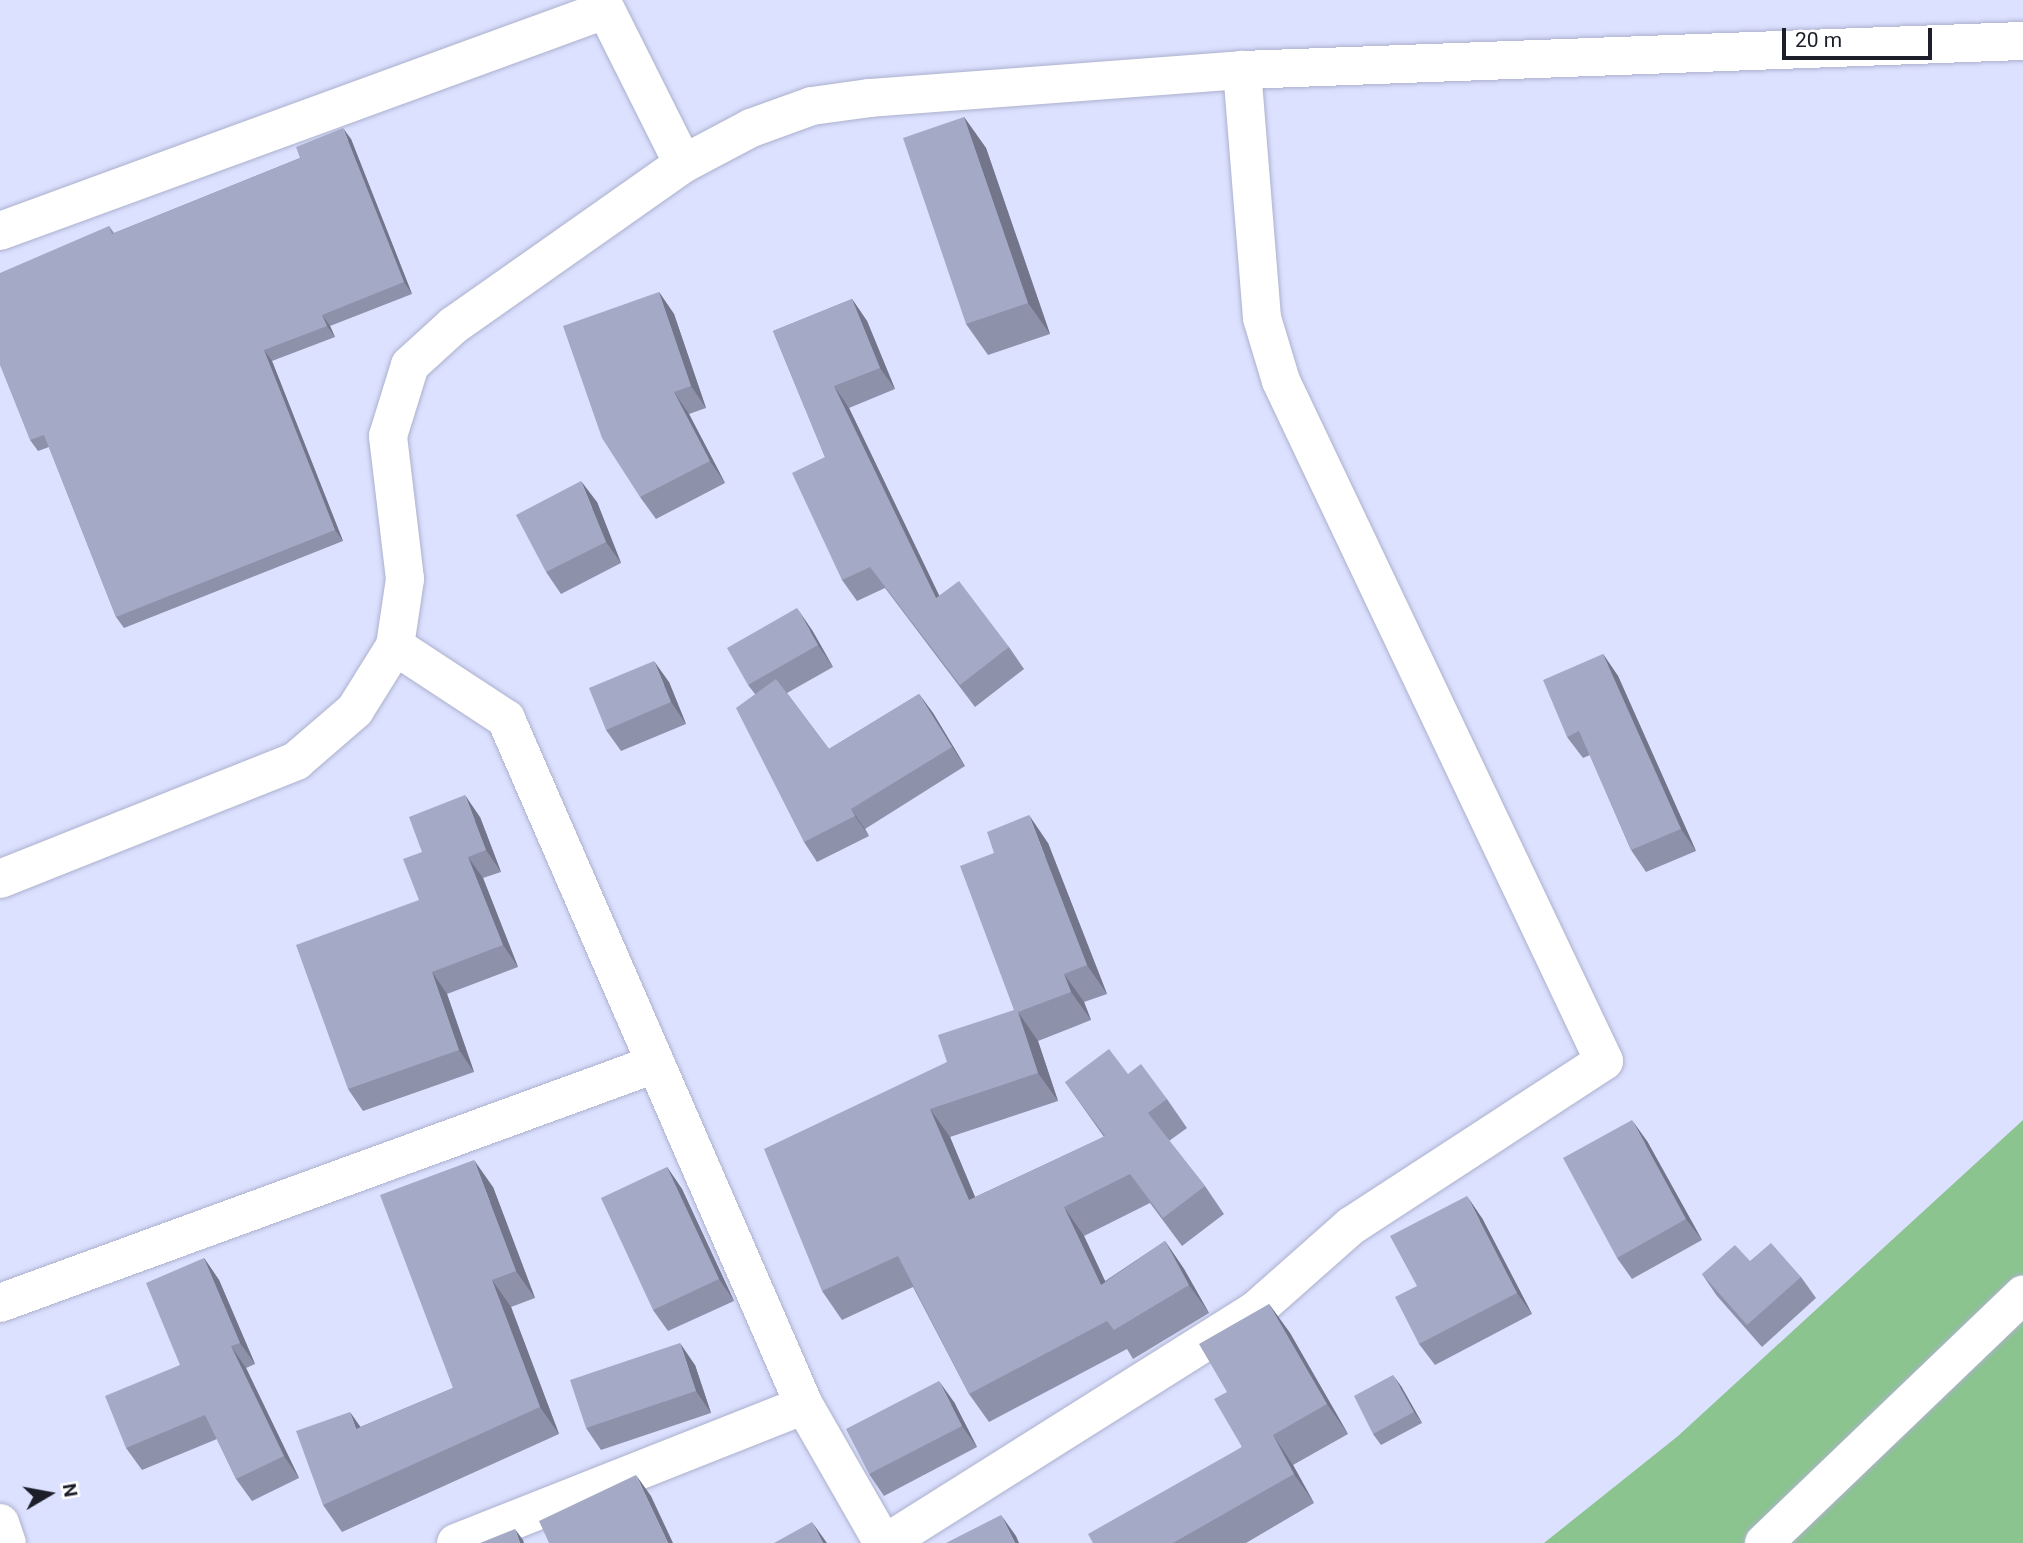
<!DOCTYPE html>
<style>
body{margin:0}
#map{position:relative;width:2023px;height:1543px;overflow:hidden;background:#dce1ff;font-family:Roboto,sans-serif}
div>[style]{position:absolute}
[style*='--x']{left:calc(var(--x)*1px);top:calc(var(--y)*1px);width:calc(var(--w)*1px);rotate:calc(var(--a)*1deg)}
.green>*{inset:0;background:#8bc48f}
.roads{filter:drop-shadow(0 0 2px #acb1cd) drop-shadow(0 0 2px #acb1cd)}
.street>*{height:38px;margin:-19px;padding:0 19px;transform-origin:19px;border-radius:19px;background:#fff}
.secondary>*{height:38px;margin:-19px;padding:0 19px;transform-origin:19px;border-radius:19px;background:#fff}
.wall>*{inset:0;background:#8d91a9}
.shaded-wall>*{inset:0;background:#73768a}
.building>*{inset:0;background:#a4a9c5}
span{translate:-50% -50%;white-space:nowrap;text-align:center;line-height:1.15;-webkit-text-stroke:7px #fff;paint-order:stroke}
.north{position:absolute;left:14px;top:1459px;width:70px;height:70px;-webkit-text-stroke:5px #fff;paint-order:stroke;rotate:80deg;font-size:19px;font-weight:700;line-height:28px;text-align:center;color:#1c1e29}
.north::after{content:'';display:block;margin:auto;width:24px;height:32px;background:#1c1e29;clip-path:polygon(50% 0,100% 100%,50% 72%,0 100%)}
.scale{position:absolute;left:1782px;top:28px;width:150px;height:32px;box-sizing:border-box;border:4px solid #1c1e29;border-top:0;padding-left:9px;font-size:21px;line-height:24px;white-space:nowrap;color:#1c1e29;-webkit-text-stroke:5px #fff;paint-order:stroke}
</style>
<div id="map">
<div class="green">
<div style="clip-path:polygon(2023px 1120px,2023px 1543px,1544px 1543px,1678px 1436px)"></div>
</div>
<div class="roads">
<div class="street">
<div style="--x:601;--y:0;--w:183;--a:63.4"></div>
<div style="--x:0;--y:231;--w:644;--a:-20.07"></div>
<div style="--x:395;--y:646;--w:133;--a:33.3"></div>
<div style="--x:506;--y:719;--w:748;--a:66.52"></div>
<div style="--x:804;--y:1405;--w:159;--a:60.2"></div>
<div style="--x:0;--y:1303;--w:694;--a:-20.05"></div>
<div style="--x:0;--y:1523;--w:21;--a:71"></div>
<div style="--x:456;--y:1543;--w:374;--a:-21.6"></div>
<div style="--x:886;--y:1543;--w:436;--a:-32.2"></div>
<div style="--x:1255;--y:1311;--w:128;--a:-41.5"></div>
<div style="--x:1351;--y:1226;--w:302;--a:-33.1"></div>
<div style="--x:1604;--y:1061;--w:753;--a:-115.41"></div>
<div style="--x:1281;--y:381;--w:66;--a:-106.8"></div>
<div style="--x:1262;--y:318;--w:249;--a:-94.6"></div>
<div style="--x:1764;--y:1543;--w:359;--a:-43.8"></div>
</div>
<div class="secondary">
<div style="--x:0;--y:879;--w:319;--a:-21.7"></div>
<div style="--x:296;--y:761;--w:78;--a:-40.8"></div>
<div style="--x:355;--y:710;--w:75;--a:-58"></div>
<div style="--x:395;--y:646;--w:68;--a:-81.5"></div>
<div style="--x:405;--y:579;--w:144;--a:-96.8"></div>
<div style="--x:388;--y:436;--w:74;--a:-72.8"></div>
<div style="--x:410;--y:365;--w:59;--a:-42.3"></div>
<div style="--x:454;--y:325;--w:280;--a:-35.1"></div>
<div style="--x:683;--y:164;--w:77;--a:-27.9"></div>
<div style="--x:751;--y:128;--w:65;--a:-19.8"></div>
<div style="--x:812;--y:106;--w:59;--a:-7.9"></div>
<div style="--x:870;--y:98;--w:373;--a:-4.3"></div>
<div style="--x:1242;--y:70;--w:782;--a:-2.13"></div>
</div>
</div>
<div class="wall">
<div style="clip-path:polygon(964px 117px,986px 148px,1050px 334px,988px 355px,966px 324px)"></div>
<div style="clip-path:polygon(351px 139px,412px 294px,330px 326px,335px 337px,272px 361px,343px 541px,124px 628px,116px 617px,49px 447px,38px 451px,30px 440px,109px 226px,114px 233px,300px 158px)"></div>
<div style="clip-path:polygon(659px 292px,674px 314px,706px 408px,689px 414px,725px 483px,656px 519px,640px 497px)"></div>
<div style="clip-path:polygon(852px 299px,867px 321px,895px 389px,849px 408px,939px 596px,1009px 647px,1024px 669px,975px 707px,885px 588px,857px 601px,842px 580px,825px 457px,773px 331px)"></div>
<div style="clip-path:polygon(597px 502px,621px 563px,561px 594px,546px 572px)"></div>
<div style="clip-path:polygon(812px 630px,833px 667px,787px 693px,829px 749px,919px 694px,933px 713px,965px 766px,865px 829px,869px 836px,817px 862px,804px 842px,755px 694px,748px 685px)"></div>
<div style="clip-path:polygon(1603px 654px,1618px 676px,1696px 851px,1646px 872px,1631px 850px,1590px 755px,1583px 758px,1567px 737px)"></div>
<div style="clip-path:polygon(669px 682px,686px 724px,621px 751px,606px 730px)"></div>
<div style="clip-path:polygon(480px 817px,501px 872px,483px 878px,518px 967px,447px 994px,474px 1072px,363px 1111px,348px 1089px,419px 900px,422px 852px)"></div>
<div style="clip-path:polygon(1048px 843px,1107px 994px,1084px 1002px,1091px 1020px,1038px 1041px,1058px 1101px,950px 1137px,975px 1197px,1104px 1137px,1065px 1082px,1128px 1074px,1167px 1099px,1187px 1128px,1169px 1141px,1205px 1186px,1224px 1214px,1182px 1246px,1150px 1203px,1084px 1236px,1105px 1281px,1165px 1241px,1184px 1269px,1209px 1313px,1133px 1359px,1127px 1349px,989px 1422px,969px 1394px,913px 1287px,842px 1320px,822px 1291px,947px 1062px,1014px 1010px)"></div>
<div style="clip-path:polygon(1647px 1141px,1702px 1240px,1632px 1279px,1617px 1258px)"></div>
<div style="clip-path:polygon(667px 1167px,682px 1189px,734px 1301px,668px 1331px,653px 1310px)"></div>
<div style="clip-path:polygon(493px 1187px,535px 1298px,511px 1307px,559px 1434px,342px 1532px,323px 1505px,360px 1427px,453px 1388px)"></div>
<div style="clip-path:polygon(1482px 1218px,1532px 1314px,1435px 1365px,1419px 1344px,1417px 1286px)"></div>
<div style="clip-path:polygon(204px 1258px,219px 1280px,255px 1364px,246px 1368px,299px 1478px,252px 1501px,236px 1479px,217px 1439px,142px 1470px,126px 1448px,180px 1365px)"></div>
<div style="clip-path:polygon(1750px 1261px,1801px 1277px,1816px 1298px,1762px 1347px,1717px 1296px,1702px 1274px)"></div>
<div style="clip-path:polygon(1269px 1304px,1290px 1333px,1348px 1434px,1293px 1465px,1314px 1503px,1246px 1543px,1093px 1543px,1242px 1447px,1227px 1392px)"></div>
<div style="clip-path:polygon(695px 1365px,711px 1413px,601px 1450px,586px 1428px)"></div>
<div style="clip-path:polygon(1401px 1386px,1422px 1423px,1381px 1445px,1373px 1434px)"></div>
<div style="clip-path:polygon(954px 1402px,977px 1447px,884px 1496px,869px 1474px)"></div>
</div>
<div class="shaded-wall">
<div style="clip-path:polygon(964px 117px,986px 148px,1050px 334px,1028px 303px)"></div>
<div style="clip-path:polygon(343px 128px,351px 139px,412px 294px,404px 282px)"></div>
<div style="clip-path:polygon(659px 292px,674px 314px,706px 408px,691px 386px)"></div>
<div style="clip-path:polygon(852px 299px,867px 321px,895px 389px,880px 368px)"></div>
<div style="clip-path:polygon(322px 315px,330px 326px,335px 337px,327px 326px)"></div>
<div style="clip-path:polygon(264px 350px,272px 361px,343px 541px,335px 530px)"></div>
<div style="clip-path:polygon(834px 386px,849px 408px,951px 620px,936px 598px)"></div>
<div style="clip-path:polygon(674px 392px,689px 414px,725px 483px,710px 461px)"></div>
<div style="clip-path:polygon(581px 481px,597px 502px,621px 563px,606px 542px)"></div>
<div style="clip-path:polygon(797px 608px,812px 630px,833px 667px,818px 645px)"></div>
<div style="clip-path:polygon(1603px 654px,1618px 676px,1696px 851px,1681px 829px)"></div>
<div style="clip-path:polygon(654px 661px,669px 682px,686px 724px,671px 702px)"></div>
<div style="clip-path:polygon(919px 694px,933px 713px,965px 766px,952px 747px)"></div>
<div style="clip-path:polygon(465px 795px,480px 817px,501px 872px,486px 850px)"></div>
<div style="clip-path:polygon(851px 809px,865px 829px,869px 836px,855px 816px)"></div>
<div style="clip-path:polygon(1029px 815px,1048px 843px,1107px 994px,1087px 965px)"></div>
<div style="clip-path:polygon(468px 857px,483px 878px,518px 967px,503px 945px)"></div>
<div style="clip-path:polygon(432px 972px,447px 994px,474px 1072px,459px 1050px)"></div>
<div style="clip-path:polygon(1064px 974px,1084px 1002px,1091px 1020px,1071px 992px)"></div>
<div style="clip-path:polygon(1018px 1012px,1038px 1041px,1058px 1101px,1038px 1073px)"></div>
<div style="clip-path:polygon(930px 1109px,950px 1137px,988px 1228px,969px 1200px)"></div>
<div style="clip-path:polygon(1632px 1120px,1647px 1141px,1702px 1240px,1686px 1219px)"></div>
<div style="clip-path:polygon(474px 1160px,493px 1187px,535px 1298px,516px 1271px)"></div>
<div style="clip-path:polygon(667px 1167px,682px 1189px,734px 1301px,719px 1279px)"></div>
<div style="clip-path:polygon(1467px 1196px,1482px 1218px,1532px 1314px,1517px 1293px)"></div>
<div style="clip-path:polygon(1064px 1207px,1084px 1236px,1120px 1313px,1101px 1285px)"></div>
<div style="clip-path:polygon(1165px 1241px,1184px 1269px,1209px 1313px,1189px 1285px)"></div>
<div style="clip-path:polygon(204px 1258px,219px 1280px,255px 1364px,240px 1343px)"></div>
<div style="clip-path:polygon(492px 1280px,511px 1307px,559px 1434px,540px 1407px)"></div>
<div style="clip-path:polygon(1269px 1304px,1290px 1333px,1348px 1434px,1327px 1404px)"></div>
<div style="clip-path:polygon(680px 1343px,695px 1365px,711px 1413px,696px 1391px)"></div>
<div style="clip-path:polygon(231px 1346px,246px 1368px,299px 1478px,284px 1456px)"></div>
<div style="clip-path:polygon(1393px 1375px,1401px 1386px,1422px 1423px,1414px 1412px)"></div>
<div style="clip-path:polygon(939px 1381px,954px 1402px,977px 1447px,962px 1426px)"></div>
<div style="clip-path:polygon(350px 1412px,369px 1439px,356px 1429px)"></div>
<div style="clip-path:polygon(1273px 1435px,1293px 1465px,1314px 1503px,1294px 1474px)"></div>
<div style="clip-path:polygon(636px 1475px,651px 1496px,673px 1543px,668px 1543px)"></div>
<div style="clip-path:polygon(1001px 1515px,1016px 1536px,1019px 1543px,1015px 1543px)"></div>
<div style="clip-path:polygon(812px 1522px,827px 1543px,823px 1543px)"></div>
<div style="clip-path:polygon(515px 1529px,523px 1540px,524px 1543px,520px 1543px)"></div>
</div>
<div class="building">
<div style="clip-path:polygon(964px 117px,1028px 303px,966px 324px,903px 138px)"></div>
<div style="clip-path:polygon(343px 128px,404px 282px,322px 315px,327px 326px,264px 350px,335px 530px,116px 617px,44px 435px,30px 440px,0 365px,0 273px,109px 226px,112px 234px,300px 158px,296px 147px)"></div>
<div style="clip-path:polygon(659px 292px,691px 386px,674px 392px,710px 461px,640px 497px,602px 438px,563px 326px)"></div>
<div style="clip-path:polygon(852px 299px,880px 368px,834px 386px,936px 598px,959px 581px,1009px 647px,960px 685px,870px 567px,842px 580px,792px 473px,825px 457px,773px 331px)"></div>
<div style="clip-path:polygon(581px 481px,606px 542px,546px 572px,516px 515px)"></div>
<div style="clip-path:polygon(797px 608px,818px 645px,748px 685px,727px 648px)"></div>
<div style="clip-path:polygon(1603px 654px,1681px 829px,1631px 850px,1579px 731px,1567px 737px,1543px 680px)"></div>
<div style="clip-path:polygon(654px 661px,671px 702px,606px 730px,589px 688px)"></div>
<div style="clip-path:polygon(776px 679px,829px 749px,919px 694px,952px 747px,851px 809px,855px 816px,804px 842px,736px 708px)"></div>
<div style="clip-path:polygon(465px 795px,486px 850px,468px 857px,503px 945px,432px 972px,459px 1050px,348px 1089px,296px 945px,419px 900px,403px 859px,422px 852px,409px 817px)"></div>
<div style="clip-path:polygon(1029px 815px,1087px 965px,1064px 974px,1071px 992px,1018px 1012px,1038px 1073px,930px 1109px,969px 1200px,1105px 1136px,1065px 1082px,1109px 1049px,1128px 1074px,1141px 1064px,1167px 1099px,1148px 1113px,1205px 1186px,1163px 1218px,1130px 1174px,1064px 1207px,1101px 1285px,1165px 1241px,1189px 1285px,1114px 1330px,1107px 1321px,969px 1394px,898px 1256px,822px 1291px,764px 1149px,947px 1062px,938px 1035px,1014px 1010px,960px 866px,994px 853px,987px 832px)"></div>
<div style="clip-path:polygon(1632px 1120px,1686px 1219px,1617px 1258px,1563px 1158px)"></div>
<div style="clip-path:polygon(474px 1160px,516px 1271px,492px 1280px,540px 1407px,323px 1505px,296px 1431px,350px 1412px,356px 1429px,453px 1388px,380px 1195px)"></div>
<div style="clip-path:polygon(667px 1167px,719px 1279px,653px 1310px,601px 1198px)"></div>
<div style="clip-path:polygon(1467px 1196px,1517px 1293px,1419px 1344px,1395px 1297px,1417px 1286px,1390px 1236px)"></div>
<div style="clip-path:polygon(1771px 1243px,1801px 1277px,1747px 1325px,1702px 1274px,1735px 1245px,1750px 1261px)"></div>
<div style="clip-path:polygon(204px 1258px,240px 1343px,231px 1346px,284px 1456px,236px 1479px,205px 1415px,126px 1448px,105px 1396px,180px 1365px,146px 1283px)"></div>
<div style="clip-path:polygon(1269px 1304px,1327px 1404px,1273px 1435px,1294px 1474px,1173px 1543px,1093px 1543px,1088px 1534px,1242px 1447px,1214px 1399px,1227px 1392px,1199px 1344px)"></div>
<div style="clip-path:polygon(680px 1343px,696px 1391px,586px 1428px,570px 1380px)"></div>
<div style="clip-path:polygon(1393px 1375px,1414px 1412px,1373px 1434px,1354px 1396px)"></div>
<div style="clip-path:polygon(939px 1381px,962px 1426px,869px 1474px,846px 1429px)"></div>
<div style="clip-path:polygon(636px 1475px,668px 1543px,549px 1543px,539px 1521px)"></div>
<div style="clip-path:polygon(1001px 1515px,1015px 1543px,946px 1543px)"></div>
<div style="clip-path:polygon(812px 1522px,823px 1543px,774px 1543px)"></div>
<div style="clip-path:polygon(515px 1529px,520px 1543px,480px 1543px)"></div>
</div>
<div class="north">N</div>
<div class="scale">20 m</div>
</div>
